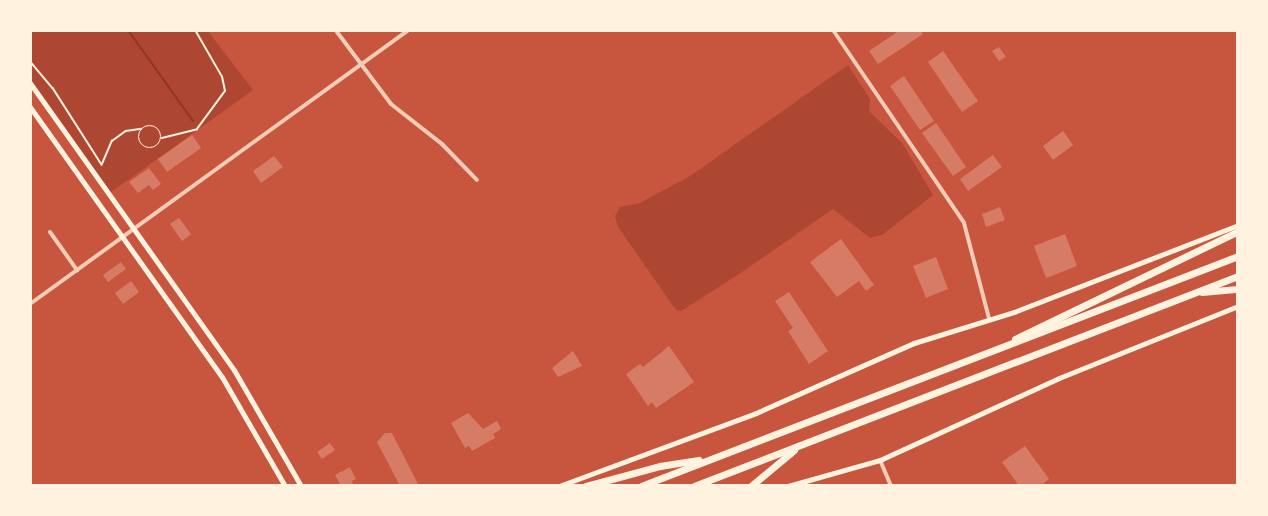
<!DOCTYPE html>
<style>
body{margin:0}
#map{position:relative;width:1268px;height:516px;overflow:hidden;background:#c8553d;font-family:"PT Serif",serif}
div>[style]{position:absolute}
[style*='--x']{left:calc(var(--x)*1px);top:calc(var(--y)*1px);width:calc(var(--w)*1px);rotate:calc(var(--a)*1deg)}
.green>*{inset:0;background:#ae4732}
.stream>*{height:2px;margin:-1px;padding:0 1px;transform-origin:1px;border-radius:1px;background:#8f3625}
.building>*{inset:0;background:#d67c66}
.path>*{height:1.5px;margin:-0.75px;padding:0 0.75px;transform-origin:0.75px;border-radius:0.75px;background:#fff3e0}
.path>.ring{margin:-0.75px;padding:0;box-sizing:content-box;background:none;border:1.5px solid #fff3e0;border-radius:50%}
.minor>*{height:4px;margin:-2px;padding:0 2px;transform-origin:2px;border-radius:2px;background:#f1ccb7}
.secondary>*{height:5px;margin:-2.5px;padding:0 2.5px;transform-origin:2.5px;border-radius:2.5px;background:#fff3e0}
.motorway>*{height:7px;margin:-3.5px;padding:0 3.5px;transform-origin:3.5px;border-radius:3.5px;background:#fff3e0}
span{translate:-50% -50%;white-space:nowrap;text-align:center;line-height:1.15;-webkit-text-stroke:4.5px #fff3e0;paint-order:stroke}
.frame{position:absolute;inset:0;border:32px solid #fff3e0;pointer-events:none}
</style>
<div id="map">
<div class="green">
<div style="clip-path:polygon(30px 30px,207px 30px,253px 90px,110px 193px,30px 83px)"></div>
<div style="clip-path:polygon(848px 65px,870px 99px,869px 111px,902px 143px,933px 195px,882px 235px,870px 238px,833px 209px,739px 274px,681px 311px,676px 310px,618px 227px,615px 216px,620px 207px,640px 203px,690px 176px)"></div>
</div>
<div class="stream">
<div style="--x:128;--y:30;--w:112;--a:54.5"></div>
</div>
<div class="building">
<div style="clip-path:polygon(900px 30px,920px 30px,923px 34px,878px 64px,869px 51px)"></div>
<div style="clip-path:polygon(999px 47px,1006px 57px,999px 61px,992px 51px)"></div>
<div style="clip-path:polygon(943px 51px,978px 101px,962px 112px,928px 62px)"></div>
<div style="clip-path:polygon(904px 76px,934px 121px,920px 130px,890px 86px)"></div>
<div style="clip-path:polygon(936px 123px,966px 167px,953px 176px,922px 133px)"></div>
<div style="clip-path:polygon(1063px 131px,1073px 145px,1053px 160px,1043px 146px)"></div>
<div style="clip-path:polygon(192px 135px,201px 148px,167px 172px,158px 159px)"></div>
<div style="clip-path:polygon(993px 155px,1002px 167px,968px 191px,960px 179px)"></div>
<div style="clip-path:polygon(274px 156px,283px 167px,261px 183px,253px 171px)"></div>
<div style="clip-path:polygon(149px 168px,161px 184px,153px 190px,149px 185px,138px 193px,129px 182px)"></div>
<div style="clip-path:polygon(1000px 207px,1005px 220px,986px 227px,982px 214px)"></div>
<div style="clip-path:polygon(179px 218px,191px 234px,182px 241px,170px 224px)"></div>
<div style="clip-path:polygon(1065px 234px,1077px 266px,1046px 278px,1034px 246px)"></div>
<div style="clip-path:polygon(841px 239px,874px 285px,866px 291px,859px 281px,837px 297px,810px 262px)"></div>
<div style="clip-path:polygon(936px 257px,948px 289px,926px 298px,913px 266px)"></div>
<div style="clip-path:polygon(121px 262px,126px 269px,108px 282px,103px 275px)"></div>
<div style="clip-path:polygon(131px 281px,139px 292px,123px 304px,115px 293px)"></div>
<div style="clip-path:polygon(789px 292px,828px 351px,809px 364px,788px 331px,793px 328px,775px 301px)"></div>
<div style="clip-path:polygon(669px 346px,694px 382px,656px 408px,652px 402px,648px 406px,626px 374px,640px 364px,643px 367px)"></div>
<div style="clip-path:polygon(573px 351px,582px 366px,558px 377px,552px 368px)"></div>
<div style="clip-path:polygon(468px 413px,483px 429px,497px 421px,501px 429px,493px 434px,495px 438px,472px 451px,469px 446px,465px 448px,451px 423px)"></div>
<div style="clip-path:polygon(385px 433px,392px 433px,419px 486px,400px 486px,377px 442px)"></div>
<div style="clip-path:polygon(330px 443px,335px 450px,322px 459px,317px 452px)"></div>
<div style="clip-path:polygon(1025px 446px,1049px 479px,1040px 486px,1019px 486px,1002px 462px)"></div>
<div style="clip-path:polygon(350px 467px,356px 479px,352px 481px,354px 486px,341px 486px,335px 475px)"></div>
</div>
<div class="path">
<div style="--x:30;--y:61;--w:35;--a:50"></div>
<div style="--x:53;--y:88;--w:91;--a:57.5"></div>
<div class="ring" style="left:139px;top:126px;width:20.5px;height:20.5px"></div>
<div style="--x:162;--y:138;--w:36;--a:-14"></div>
<div style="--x:197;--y:129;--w:47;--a:-53.6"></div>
<div style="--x:225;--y:91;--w:14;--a:-102"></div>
<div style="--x:222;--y:77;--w:54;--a:-119.9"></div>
<div style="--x:102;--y:164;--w:25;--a:-67"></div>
<div style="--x:112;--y:141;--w:17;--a:-36"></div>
<div style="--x:126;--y:131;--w:15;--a:-8"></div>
</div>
<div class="minor">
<div style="--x:833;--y:30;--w:233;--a:55.8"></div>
<div style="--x:964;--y:223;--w:98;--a:75.3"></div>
<div style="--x:337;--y:32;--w:90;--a:53.1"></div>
<div style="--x:391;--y:104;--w:65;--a:38.1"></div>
<div style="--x:442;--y:144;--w:50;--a:45.8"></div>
<div style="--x:50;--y:232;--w:47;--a:54.6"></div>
<div style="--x:30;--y:304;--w:468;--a:-35.9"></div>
<div style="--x:880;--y:460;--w:28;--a:67"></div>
</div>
<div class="secondary">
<div style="--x:30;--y:83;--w:352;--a:54.6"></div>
<div style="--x:234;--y:370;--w:134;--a:60"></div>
<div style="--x:30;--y:107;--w:331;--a:54.6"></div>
<div style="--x:222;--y:377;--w:126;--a:60"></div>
<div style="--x:559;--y:486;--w:210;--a:-20.3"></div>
<div style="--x:756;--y:413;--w:173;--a:-23.9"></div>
<div style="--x:914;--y:343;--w:105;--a:-17.2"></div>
<div style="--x:1014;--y:312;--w:240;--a:-21.2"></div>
<div style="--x:788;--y:486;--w:96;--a:-15.8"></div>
<div style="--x:880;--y:460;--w:197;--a:-24.6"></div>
<div style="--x:1059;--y:378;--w:193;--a:-21.9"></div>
</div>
<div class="motorway">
<div style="--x:1202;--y:292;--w:36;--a:-5"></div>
<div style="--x:1015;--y:339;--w:248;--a:-25.8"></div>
<div style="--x:586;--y:486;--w:77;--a:-15.1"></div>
<div style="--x:660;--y:466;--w:39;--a:-9"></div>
<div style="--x:641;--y:486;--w:640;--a:-21.07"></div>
<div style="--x:694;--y:486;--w:583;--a:-21.11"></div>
<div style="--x:751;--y:486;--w:56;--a:-39.9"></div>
</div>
<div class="frame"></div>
</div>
